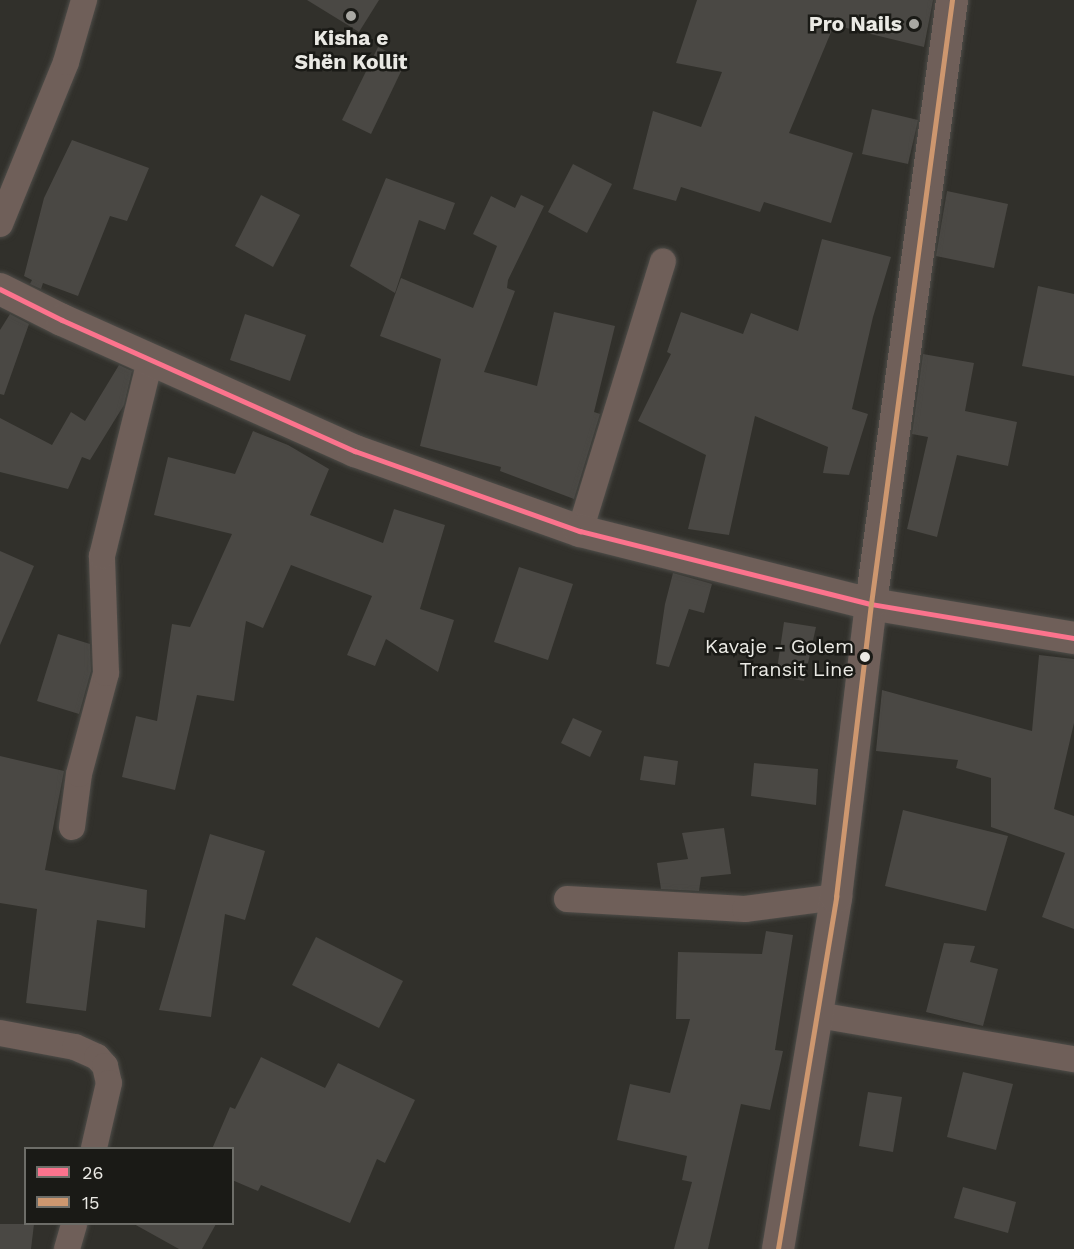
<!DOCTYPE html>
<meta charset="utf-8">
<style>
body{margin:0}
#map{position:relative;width:1074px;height:1249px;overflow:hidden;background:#31302b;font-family:"Work Sans",sans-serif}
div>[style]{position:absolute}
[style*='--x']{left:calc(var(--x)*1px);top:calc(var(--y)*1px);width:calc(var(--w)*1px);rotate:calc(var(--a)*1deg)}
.building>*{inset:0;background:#4a4844}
.roads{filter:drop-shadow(0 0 2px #4e4d49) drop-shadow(0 0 2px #4e4d49)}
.minor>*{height:26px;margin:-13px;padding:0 13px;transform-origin:13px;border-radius:13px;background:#6f5f59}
.tertiary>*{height:32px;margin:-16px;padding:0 16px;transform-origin:16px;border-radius:16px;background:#6f5f59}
.bus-1>*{height:4.5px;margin:-2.25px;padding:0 2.25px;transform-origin:2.25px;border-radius:2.25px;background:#fc738d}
.bus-2>*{height:4.5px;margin:-2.25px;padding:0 2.25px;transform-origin:2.25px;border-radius:2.25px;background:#cd976f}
.dots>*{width:16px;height:16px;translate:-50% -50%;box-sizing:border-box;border:3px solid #1a1a16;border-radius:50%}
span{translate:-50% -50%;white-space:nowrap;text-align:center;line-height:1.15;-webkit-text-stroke:5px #1a1a16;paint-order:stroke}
.bus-label{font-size:20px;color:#eae9e4}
.right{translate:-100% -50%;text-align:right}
.poi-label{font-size:21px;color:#eae9e4;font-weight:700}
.legend{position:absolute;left:24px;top:1147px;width:210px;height:78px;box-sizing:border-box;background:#1a1a16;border:2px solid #6d6d68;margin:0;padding:8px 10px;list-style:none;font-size:18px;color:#eae9e4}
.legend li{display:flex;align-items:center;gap:12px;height:30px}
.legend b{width:30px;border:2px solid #6d6d68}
</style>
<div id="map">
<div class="building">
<div style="clip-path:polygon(307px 0,379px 0,359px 32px)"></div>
<div style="clip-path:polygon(697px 0,933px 0,924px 47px,834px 25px,789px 133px,853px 153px,831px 223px,764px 202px,760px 212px,681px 187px,676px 201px,633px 189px,653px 111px,701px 127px,722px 72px,676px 63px)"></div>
<div style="clip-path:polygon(378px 47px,406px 61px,371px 134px,342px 120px)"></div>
<div style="clip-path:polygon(872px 109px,918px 120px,908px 164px,862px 154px)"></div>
<div style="clip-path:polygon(72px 140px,149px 168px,127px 221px,110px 216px,78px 296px,43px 283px,41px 289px,30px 284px,32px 280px,24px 276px,44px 198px)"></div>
<div style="clip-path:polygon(573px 164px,612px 184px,587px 233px,548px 212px)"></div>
<div style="clip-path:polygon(386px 178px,455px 203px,445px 230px,419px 220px,395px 293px,350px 266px)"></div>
<div style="clip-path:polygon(947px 191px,1008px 204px,994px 268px,936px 256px)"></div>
<div style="clip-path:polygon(261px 195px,300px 215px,273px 267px,235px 246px)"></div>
<div style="clip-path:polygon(521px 195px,544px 206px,508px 280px,507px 288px,515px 291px,484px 372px,537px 386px,554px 312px,615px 326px,594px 412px,600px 414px,574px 499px,500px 471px,501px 467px,420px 446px,441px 359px,380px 336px,401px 278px,473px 308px,497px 246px,473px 234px,491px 196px,515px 208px)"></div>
<div style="clip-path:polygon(822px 239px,891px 257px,873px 317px,852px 409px,868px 414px,849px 475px,823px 473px,828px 447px,755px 416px,729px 535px,688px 529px,706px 455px,638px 421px,671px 354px,667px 352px,681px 312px,743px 334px,751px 313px,798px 331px)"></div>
<div style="clip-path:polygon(1038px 286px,1074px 294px,1074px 376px,1022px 366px)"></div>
<div style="clip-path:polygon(10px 314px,29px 324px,4px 395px,0 394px,0 330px)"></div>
<div style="clip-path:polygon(245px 314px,306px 335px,290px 381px,230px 360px)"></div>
<div style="clip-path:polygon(923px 354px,974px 363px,965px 411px,1017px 422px,1008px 466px,957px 455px,937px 537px,907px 529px,928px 437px,912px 434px)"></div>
<div style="clip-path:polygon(119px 365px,132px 371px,124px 405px,90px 460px,82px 457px,68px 489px,0 472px,0 418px,52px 445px,71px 412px,85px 421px)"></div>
<div style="clip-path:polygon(253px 431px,288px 445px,329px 469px,310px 515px,383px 543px,394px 509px,445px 525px,420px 609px,454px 620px,438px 672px,386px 639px,375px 666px,347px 655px,372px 596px,291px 565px,263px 628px,246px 621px,234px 701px,197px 695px,175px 790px,122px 777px,136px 716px,157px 721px,172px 624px,190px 627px,232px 534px,154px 515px,168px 457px,235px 474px)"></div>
<div style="clip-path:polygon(0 551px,34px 566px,0 645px)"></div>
<div style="clip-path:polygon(519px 567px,573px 584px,548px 660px,494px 642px)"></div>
<div style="clip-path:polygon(673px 573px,712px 584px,704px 613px,689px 609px,669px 667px,656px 664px,665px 604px)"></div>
<div style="clip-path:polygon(784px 622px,816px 627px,804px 681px,776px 676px)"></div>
<div style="clip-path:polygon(58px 634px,90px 644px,91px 671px,79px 714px,37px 701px)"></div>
<div style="clip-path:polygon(1039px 655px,1074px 659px,1074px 723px,1054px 809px,1074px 816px,1074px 929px,1042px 917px,1065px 853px,991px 827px,991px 778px,956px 768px,958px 760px,876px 751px,882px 690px,1032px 731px)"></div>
<div style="clip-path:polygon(573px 718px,602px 731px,590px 757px,561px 743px)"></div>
<div style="clip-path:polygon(0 756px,64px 771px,45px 870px,147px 890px,145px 928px,97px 920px,86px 1011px,26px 1003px,37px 909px,0 903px)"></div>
<div style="clip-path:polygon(644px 756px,678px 761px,675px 785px,640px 780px)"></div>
<div style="clip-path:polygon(754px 763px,818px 769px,816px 805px,751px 796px)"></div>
<div style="clip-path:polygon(903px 810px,1008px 836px,986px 911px,885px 886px)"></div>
<div style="clip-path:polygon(724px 828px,731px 874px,701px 877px,699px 891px,661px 889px,657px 863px,688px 859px,682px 833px)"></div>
<div style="clip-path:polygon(210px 834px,265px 851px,245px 920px,225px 914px,211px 1017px,159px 1010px)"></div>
<div style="clip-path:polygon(766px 931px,793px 935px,775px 1050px,783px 1051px,770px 1110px,741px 1104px,708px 1249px,674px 1249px,692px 1182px,682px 1180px,687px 1156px,617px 1140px,630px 1084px,670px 1093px,690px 1019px,676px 1019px,678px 952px,762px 954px)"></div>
<div style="clip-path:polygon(316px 937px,403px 981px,379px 1028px,292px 985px)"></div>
<div style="clip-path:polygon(944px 943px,975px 946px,970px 962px,998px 969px,983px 1026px,926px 1012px)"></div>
<div style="clip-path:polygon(261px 1057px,325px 1088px,338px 1063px,415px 1100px,385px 1163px,377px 1159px,350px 1223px,261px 1185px,258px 1191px,232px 1180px,232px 1149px,212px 1149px,230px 1107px,235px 1109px)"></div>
<div style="clip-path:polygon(963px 1072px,1013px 1084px,996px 1150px,947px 1137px)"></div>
<div style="clip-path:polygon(868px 1092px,902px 1097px,893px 1152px,859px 1146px)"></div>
<div style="clip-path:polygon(963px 1187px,1016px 1202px,1008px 1233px,954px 1218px)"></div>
<div style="clip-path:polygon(0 1224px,34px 1224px,31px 1249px,0 1249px)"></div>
<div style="clip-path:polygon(134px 1224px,216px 1224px,202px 1249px,179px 1249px)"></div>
</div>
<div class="roads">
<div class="minor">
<div style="--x:0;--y:224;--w:175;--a:-67.8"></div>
<div style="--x:66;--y:62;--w:65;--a:-73.8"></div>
<div style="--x:580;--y:531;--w:282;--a:-72.9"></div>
<div style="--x:72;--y:827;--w:53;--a:-82.5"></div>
<div style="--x:79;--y:774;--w:105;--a:-75"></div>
<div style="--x:106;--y:673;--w:117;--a:-92"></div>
<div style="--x:102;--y:556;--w:202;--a:-76.2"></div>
<div style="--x:567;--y:899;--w:178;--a:3.2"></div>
<div style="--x:745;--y:909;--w:92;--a:-7.5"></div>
<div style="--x:818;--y:1015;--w:260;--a:9.8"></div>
<div style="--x:0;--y:1033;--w:76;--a:10.6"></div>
<div style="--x:75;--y:1047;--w:24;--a:24"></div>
<div style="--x:97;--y:1057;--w:12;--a:48"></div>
<div style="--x:105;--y:1066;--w:17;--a:77"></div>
<div style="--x:109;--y:1083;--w:67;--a:103"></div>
<div style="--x:67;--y:1249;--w:26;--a:-74"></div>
</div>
<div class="tertiary">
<div style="--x:0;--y:289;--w:69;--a:26.6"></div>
<div style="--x:62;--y:320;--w:321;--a:24.1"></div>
<div style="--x:355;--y:451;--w:239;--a:19.6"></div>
<div style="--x:580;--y:531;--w:300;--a:14.1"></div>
<div style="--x:871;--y:604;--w:206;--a:9.5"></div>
<div style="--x:778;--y:1249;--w:357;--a:-80.6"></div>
<div style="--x:836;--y:897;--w:295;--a:-83.2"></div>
<div style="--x:871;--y:604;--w:609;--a:-82.36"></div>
</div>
</div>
<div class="bus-1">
<div style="--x:0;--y:289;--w:69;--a:26.6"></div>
<div style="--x:62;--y:320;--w:321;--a:24.1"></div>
<div style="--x:355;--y:451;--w:239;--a:19.6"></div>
<div style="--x:580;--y:531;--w:300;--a:14.1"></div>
<div style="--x:871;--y:604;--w:206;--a:9.5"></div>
</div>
<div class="bus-2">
<div style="--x:778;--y:1249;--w:357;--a:-80.6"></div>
<div style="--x:836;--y:897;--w:295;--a:-83.2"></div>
<div style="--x:871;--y:604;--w:609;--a:-82.36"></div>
</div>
<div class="dots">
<div style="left:351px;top:16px;background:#a9a8a3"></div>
<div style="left:914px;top:24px;background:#a9a8a3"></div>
<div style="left:865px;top:657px;background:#eae9e4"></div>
</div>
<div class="bus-label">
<span class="right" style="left:854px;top:658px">Kavaje - Golem<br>Transit Line</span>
</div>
<div class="poi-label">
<span class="right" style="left:902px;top:24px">Pro Nails</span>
<span style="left:351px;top:50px">Kisha e<br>Shën Kollit</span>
</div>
<ul class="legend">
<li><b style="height:8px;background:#fc738d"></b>26</li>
<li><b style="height:8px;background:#cd976f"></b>15</li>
</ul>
</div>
